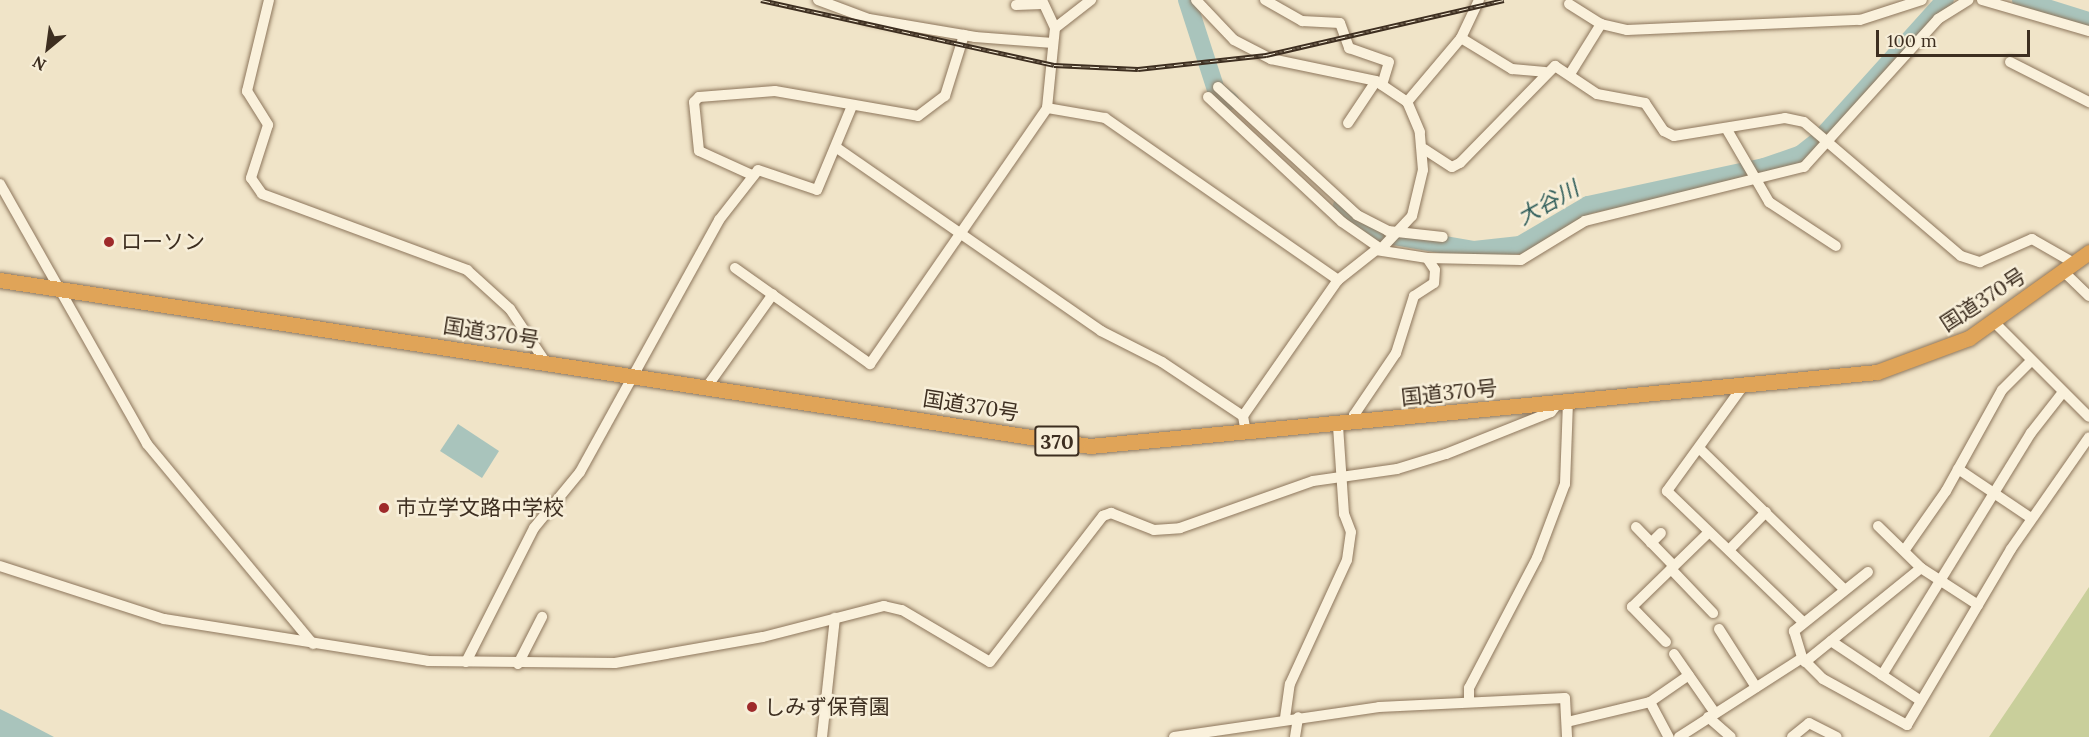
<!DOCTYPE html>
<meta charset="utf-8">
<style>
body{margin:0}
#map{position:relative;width:2089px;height:737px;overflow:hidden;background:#f0e4c8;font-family:Lora,"Noto Sans JP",serif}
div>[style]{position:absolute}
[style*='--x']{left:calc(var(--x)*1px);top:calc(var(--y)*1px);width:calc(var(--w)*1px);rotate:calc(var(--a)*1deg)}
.green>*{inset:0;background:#c9cf9b}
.water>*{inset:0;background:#a9c4bc}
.river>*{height:18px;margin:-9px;padding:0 9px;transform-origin:9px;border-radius:9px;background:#a9c4bc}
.roads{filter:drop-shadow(0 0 2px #8d765c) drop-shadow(0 0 2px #8d765c)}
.minor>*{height:10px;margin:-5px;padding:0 5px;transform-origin:5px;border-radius:5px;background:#faf1dc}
.highway>*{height:15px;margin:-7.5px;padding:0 7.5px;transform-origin:7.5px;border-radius:7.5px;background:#e0a458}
.rail>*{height:5px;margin-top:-2.5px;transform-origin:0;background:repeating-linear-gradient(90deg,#f7eed8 0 9px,#3d2e20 0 18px);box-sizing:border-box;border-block:2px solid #3d2e20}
.dots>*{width:16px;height:16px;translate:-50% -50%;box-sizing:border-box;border:3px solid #f7eed8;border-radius:50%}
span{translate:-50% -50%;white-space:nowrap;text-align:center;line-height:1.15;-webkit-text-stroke:5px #f7eed8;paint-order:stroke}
.shield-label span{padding:2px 4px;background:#f7eed8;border:2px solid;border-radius:4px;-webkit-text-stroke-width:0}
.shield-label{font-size:20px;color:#3d2e20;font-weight:700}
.poi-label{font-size:21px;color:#3d2e20}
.left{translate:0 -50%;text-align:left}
.street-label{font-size:21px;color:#3d2e20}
.water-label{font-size:22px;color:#2f5d5a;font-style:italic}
.north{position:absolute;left:18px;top:18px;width:60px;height:60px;-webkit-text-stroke:4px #f7eed8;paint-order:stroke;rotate:209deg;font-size:16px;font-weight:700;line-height:24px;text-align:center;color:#3d2e20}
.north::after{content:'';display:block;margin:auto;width:21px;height:27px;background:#3d2e20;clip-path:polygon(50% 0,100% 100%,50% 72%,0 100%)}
.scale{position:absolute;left:1876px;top:30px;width:154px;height:27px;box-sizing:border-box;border:3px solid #3d2e20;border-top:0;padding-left:8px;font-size:18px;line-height:21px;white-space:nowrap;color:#3d2e20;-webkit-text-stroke:4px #f7eed8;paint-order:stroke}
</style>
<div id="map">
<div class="green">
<div style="clip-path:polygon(2089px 587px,2089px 737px,1989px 737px,2031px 675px)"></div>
</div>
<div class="water">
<div style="clip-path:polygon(458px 424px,499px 451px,482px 478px,440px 451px)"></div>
<div style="clip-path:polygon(0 709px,12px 715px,54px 737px,0 737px)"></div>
</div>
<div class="river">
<div style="--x:1187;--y:0;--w:95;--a:72.1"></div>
<div style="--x:1216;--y:90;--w:18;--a:38"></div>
<div style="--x:2021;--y:0;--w:71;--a:17.2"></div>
<div style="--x:1342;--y:206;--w:38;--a:43"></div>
<div style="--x:1370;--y:232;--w:106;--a:9.8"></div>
<div style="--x:1474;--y:250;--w:46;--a:-6.2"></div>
<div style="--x:1520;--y:245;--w:79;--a:-30.5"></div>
<div style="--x:1588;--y:205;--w:180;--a:-12.2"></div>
<div style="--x:1764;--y:167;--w:39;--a:-19"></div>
<div style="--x:1801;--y:154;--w:23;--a:-38"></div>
<div style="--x:1819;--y:140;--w:188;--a:-48"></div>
</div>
<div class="roads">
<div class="minor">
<div style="--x:269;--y:0;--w:94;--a:103.6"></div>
<div style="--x:247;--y:91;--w:40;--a:58"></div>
<div style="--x:268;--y:125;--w:56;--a:107.8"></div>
<div style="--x:251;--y:178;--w:19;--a:55"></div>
<div style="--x:262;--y:194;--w:219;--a:20.3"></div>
<div style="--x:467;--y:270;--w:58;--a:42.2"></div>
<div style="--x:510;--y:309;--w:65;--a:56.3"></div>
<div style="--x:818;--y:0;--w:54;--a:20.4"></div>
<div style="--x:869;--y:19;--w:108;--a:9.6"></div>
<div style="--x:975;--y:37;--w:78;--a:4.4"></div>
<div style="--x:1042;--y:0;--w:31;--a:65"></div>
<div style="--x:1196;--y:0;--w:55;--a:46.5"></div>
<div style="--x:1234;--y:40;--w:42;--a:27.2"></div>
<div style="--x:1271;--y:59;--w:107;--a:11.8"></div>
<div style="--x:1376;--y:81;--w:37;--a:34"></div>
<div style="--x:1265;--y:0;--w:43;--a:29.6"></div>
<div style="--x:1302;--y:21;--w:38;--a:3"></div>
<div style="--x:1340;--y:23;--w:27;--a:70"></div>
<div style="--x:1349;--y:48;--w:42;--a:19.3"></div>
<div style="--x:1389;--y:62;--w:24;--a:107"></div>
<div style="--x:1982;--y:0;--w:111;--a:16.2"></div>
<div style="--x:1569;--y:4;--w:38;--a:32"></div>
<div style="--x:1601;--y:24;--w:27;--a:13"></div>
<div style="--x:1627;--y:30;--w:233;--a:-2.5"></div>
<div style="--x:1860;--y:20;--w:65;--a:-17.9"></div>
<div style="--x:1016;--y:5;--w:26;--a:-2"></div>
<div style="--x:1461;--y:38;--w:60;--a:31.3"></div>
<div style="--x:1512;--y:69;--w:33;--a:5"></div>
<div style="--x:2010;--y:62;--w:89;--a:26.9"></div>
<div style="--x:1570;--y:74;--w:59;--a:-58.2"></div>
<div style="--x:1218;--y:87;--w:189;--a:42.6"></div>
<div style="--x:1357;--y:215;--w:35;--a:27"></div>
<div style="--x:1388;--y:231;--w:55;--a:6.2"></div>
<div style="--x:1208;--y:97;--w:183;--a:43"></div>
<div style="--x:1342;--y:222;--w:47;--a:34.7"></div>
<div style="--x:1381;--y:249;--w:45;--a:-46.8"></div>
<div style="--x:1412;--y:216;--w:47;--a:-76.6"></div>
<div style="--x:1423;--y:170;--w:38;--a:-95"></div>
<div style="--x:1420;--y:132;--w:33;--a:-113"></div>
<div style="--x:1407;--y:102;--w:84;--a:-49.8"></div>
<div style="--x:1461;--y:38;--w:42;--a:-64.7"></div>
<div style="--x:1047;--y:108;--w:59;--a:9.8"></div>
<div style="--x:1105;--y:118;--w:284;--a:34.8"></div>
<div style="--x:1348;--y:123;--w:50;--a:-56.3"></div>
<div style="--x:1726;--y:128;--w:86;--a:59.8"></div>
<div style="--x:1769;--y:202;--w:80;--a:33.3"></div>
<div style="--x:837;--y:148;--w:321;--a:34.7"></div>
<div style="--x:1101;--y:331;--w:68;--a:26.9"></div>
<div style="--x:1162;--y:362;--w:97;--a:33.7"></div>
<div style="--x:1424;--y:149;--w:33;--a:33"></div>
<div style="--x:1452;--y:167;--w:9;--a:-27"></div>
<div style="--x:1460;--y:163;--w:136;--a:-45.6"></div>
<div style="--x:1555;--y:66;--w:50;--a:33.7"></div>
<div style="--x:1597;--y:94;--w:49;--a:10.6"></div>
<div style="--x:1645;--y:103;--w:34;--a:56"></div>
<div style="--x:1664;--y:131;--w:11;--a:27"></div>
<div style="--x:1674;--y:136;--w:112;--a:-9.2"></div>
<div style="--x:1785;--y:118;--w:19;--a:12"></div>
<div style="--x:1804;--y:122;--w:206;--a:40.5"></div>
<div style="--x:1961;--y:256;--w:20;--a:18"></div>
<div style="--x:1980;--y:262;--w:57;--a:-23.9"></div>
<div style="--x:2032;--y:239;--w:48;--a:29.7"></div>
<div style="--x:752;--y:175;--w:58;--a:-155.6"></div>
<div style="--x:699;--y:151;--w:49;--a:-95.8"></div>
<div style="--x:694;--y:102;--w:7;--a:-45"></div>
<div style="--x:699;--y:97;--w:76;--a:-4.5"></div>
<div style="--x:775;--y:91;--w:145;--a:9.9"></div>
<div style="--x:918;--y:116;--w:34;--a:-37"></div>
<div style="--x:945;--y:96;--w:64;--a:-72.7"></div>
<div style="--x:0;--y:184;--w:299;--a:60.5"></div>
<div style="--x:147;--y:444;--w:260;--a:50.3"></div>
<div style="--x:1427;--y:258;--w:94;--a:1.2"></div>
<div style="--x:1521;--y:260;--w:75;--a:-31.4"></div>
<div style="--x:1585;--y:221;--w:226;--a:-13.9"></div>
<div style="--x:1804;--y:167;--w:200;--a:-47.8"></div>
<div style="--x:1938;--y:19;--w:36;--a:-32"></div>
<div style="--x:735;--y:268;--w:166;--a:35.4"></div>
<div style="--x:870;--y:364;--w:311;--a:-55.3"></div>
<div style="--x:1047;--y:108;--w:80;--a:-84.3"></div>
<div style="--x:1055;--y:28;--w:46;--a:-37.9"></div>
<div style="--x:2063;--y:271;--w:36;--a:44"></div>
<div style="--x:1994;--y:322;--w:134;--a:45"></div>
<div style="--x:1743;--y:386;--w:130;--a:125.9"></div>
<div style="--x:1667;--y:491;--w:189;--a:43.9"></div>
<div style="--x:706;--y:388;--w:115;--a:-54.5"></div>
<div style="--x:1246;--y:433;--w:17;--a:-100"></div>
<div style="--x:1243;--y:416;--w:166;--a:-55.1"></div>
<div style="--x:1338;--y:280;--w:48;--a:-38.3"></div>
<div style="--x:1376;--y:250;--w:52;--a:8.9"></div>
<div style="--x:1427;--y:258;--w:14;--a:56"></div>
<div style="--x:1435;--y:270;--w:13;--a:94"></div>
<div style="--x:1434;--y:283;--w:24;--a:147"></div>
<div style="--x:1414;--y:296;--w:60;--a:107.5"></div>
<div style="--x:1396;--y:353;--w:75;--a:124.1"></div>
<div style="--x:1354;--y:415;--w:9;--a:90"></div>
<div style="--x:1700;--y:449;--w:199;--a:44.2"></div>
<div style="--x:1958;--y:469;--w:88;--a:33.9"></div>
<div style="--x:1878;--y:526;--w:60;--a:44.3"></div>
<div style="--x:1921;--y:568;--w:68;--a:33"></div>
<div style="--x:1636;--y:527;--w:54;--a:45.7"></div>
<div style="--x:1651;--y:543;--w:14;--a:-45"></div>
<div style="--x:1906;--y:548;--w:70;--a:-54.9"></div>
<div style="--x:1946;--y:491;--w:115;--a:-61"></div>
<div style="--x:2002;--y:390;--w:41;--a:-45"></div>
<div style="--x:1729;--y:550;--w:53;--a:-45.8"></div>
<div style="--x:0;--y:566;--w:172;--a:17.9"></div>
<div style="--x:164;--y:619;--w:267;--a:9"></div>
<div style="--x:428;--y:661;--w:187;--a:0.6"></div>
<div style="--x:615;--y:663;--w:150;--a:-10"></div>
<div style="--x:763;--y:637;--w:125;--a:-14.4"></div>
<div style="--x:884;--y:606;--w:18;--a:13"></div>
<div style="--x:902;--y:610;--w:102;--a:30.6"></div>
<div style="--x:990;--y:662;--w:185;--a:-52.3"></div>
<div style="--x:1103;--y:516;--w:9;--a:-21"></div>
<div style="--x:1111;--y:513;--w:46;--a:21.6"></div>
<div style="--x:1154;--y:530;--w:26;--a:-4"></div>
<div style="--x:1180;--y:528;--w:141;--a:-19.5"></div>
<div style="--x:1313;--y:481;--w:85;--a:-8.1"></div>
<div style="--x:1397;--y:469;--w:51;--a:-17"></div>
<div style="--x:1446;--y:454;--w:113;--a:-21.8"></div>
<div style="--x:1551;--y:412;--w:11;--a:-52"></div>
<div style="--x:1671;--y:569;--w:61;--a:46.3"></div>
<div style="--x:1868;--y:572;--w:95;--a:141.4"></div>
<div style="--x:1794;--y:631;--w:28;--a:73"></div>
<div style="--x:1802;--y:658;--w:30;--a:45"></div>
<div style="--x:1823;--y:679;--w:96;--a:28.7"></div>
<div style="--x:1907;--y:725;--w:204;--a:-59.4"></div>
<div style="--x:2011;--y:549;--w:136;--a:-55.1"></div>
<div style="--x:1719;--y:629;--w:69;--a:57.5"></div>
<div style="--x:1831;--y:641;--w:108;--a:33.7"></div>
<div style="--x:1666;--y:642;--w:49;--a:-134.2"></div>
<div style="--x:1632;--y:607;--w:107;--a:-44.2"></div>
<div style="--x:1674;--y:654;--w:72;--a:55.2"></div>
<div style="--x:466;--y:662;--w:150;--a:-63.1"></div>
<div style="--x:534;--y:528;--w:72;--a:-50.6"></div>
<div style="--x:580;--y:472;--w:288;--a:-61.1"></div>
<div style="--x:719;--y:220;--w:63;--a:-52"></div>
<div style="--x:758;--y:170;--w:62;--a:18.7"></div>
<div style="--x:817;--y:190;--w:91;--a:-67.4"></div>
<div style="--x:1805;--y:662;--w:149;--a:-39"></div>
<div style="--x:518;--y:664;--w:53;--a:-62.9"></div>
<div style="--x:1882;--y:675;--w:284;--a:-58.4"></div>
<div style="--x:2031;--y:433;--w:52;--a:-52"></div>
<div style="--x:1469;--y:701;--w:13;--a:-90"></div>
<div style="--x:1469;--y:688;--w:147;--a:-62.4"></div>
<div style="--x:1537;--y:558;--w:79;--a:-69.3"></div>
<div style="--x:1565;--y:484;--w:83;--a:-87.9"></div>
<div style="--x:1650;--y:702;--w:40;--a:62"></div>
<div style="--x:1708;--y:717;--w:30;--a:41"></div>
<div style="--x:1285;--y:718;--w:34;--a:-82"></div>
<div style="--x:1290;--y:684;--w:136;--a:-65.3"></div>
<div style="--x:1347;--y:560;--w:28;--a:-82"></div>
<div style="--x:1351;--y:532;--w:19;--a:-111"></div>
<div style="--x:1344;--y:514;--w:88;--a:-93.9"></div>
<div style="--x:1567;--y:722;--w:85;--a:-13.5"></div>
<div style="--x:1650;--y:702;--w:47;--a:-34.7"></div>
<div style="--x:822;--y:737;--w:120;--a:-83.8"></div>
<div style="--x:1174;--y:737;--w:207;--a:-8.3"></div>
<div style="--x:1379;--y:707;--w:186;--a:-2.8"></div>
<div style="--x:1565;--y:698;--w:39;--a:87"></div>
<div style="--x:1295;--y:737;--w:20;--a:-81"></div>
<div style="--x:1679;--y:737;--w:146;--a:-32.7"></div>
<div style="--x:1792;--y:737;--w:22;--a:-39"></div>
<div style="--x:1809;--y:723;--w:31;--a:27"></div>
</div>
<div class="highway">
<div style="--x:0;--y:280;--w:1103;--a:8.66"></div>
<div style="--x:1090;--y:446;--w:790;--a:-5.37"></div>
<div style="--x:1877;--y:372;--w:98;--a:-20.3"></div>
<div style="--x:1969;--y:338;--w:148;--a:-35.6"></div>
</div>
</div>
<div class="rail">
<div style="--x:761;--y:0;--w:300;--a:12.5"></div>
<div style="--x:1054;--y:65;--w:84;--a:2.7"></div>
<div style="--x:1138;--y:69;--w:129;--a:-6.2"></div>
<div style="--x:1266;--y:55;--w:244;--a:-13"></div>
</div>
<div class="dots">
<div style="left:109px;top:242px;background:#9e2a2b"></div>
<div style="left:384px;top:508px;background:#9e2a2b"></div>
<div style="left:752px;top:707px;background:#9e2a2b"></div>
</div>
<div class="shield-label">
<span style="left:1057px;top:441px">370</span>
</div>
<div class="poi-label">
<span class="left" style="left:121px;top:242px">ローソン</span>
<span class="left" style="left:396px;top:508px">市立学文路中学校</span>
<span class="left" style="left:764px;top:707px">しみず保育園</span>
</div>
<div class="street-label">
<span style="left:1983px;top:300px;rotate:-33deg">国道370号</span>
<span style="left:491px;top:333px;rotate:9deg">国道370号</span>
<span style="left:1449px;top:393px;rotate:-6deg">国道370号</span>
<span style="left:971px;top:406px;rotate:9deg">国道370号</span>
</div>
<div class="water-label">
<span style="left:1548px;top:203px;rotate:-29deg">大谷川</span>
</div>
<div class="north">N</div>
<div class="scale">100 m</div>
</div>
